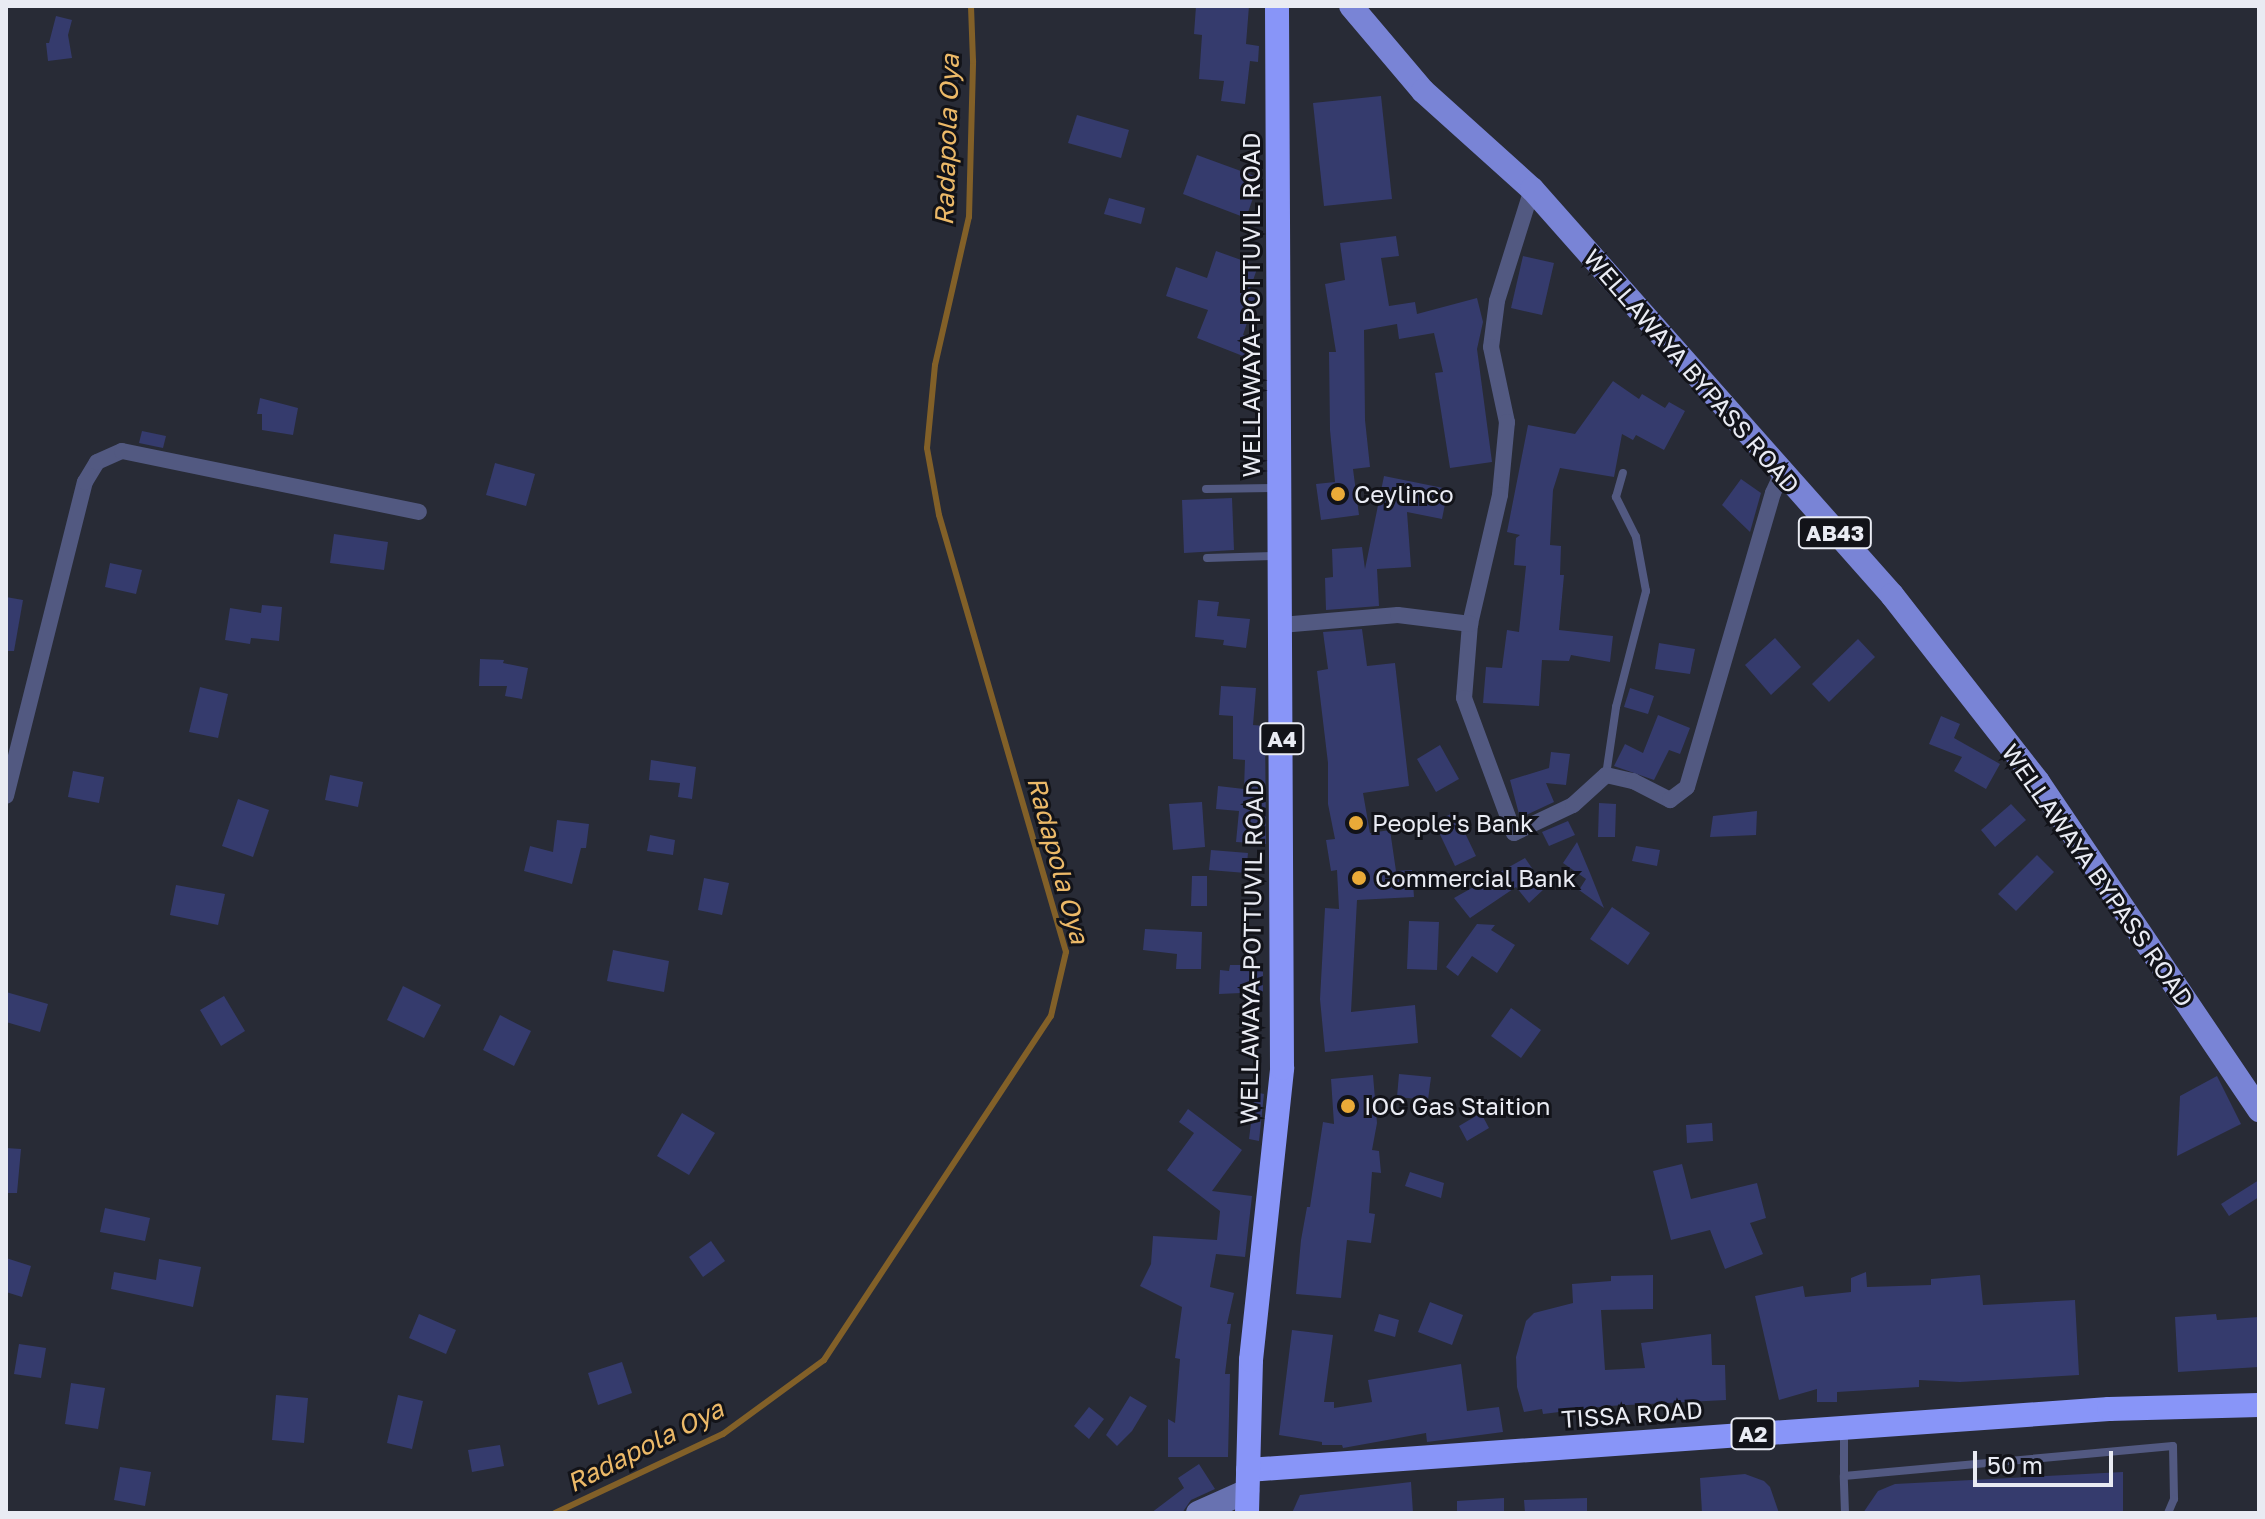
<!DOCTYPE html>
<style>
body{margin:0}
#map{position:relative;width:2265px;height:1519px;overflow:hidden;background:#282b36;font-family:"Golos Text",sans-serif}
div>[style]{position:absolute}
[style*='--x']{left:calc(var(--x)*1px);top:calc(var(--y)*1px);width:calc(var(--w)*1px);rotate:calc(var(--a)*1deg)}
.stream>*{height:6px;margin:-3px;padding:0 3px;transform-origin:3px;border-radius:3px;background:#826028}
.building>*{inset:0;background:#353b6d}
.lane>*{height:8px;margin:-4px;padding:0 4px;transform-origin:4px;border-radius:4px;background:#525981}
.street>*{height:16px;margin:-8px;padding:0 8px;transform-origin:8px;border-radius:8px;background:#525981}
.secondary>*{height:24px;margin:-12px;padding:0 12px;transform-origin:12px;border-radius:12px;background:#6872b1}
.primary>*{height:24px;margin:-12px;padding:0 12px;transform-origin:12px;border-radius:12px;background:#7984d6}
.highway>*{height:24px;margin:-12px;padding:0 12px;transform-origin:12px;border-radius:12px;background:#8895f8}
.dots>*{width:22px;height:22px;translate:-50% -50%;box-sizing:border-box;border:4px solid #121319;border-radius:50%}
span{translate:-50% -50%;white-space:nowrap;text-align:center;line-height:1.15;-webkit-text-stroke:6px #121319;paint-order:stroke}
.shield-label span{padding:2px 6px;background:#121319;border:2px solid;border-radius:6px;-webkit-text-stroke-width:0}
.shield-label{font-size:22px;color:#e9ebf3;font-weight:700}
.street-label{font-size:24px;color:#e9ebf3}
.poi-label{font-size:24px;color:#e9ebf3}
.left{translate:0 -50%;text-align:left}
.water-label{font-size:26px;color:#ecb968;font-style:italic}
.frame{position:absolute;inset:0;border:8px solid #e9ebf3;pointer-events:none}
.scale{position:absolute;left:1973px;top:1451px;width:140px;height:36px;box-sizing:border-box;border:4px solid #e9ebf3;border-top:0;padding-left:10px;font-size:24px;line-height:28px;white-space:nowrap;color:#e9ebf3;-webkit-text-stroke:6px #121319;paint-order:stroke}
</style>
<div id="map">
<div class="stream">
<div style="--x:555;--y:1513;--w:186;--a:-25.2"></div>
<div style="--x:723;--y:1434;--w:125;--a:-36.2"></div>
<div style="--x:824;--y:1360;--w:412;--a:-56.6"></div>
<div style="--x:1051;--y:1016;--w:66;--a:-76.8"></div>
<div style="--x:1066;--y:952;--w:455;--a:-106.2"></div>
<div style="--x:939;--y:515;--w:68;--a:-100.2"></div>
<div style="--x:927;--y:448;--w:83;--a:-84.5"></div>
<div style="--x:935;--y:365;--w:152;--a:-77.1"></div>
<div style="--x:969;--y:217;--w:156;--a:-88.5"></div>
<div style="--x:973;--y:61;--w:55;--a:-92.1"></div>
</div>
<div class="building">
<div style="clip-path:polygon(1196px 6px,1249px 6px,1246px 44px,1259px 46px,1258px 62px,1250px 61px,1245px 104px,1221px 101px,1224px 81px,1199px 79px,1202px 35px,1194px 34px)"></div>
<div style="clip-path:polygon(56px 16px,72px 20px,68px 35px,72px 58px,48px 61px,46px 43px,49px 43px)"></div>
<div style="clip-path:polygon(1381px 96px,1392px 199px,1324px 206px,1313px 103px)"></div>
<div style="clip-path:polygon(1077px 115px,1129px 130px,1121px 158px,1068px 143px)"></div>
<div style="clip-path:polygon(1197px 155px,1260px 178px,1246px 218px,1183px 194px)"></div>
<div style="clip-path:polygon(1109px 198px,1145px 208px,1141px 224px,1104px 214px)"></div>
<div style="clip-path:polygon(1396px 236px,1399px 256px,1381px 258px,1389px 306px,1415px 302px,1417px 314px,1477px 298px,1483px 322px,1477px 349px,1492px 462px,1450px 468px,1435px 373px,1443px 372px,1434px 333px,1399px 339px,1397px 324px,1364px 330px,1365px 420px,1370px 467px,1353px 469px,1359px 515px,1321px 520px,1316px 484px,1335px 482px,1330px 430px,1329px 352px,1336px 352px,1325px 284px,1345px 280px,1340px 243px)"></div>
<div style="clip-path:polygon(1216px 251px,1258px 266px,1249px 292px,1256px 295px,1243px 335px,1255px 339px,1248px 358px,1197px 338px,1208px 310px,1166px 296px,1176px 267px,1207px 278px)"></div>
<div style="clip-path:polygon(1523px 256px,1554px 263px,1542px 315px,1511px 308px)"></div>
<div style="clip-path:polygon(1613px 381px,1639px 399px,1642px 394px,1665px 408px,1669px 402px,1685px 411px,1664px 450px,1636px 435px,1633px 440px,1622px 434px,1614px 477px,1560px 468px,1553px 490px,1550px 545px,1561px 546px,1560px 575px,1564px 575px,1559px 630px,1613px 636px,1610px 662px,1571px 655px,1569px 661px,1542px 660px,1539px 706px,1483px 703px,1486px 667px,1502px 668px,1507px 630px,1519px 632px,1526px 566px,1514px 565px,1516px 538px,1520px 535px,1507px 532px,1528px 425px,1575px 434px)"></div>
<div style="clip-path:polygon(260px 398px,298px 408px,293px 435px,262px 430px,262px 414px,257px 414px)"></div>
<div style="clip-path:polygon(142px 431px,166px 436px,163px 448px,139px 443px)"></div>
<div style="clip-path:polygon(495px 463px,535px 474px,526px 506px,486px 495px)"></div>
<div style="clip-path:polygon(1384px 476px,1448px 489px,1442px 519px,1407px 512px,1411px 567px,1377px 569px,1379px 606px,1326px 610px,1325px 578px,1333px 577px,1332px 549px,1362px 547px,1365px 569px)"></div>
<div style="clip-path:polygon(1741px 479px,1761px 493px,1750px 532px,1722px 505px)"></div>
<div style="clip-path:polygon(1232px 498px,1234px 550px,1184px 553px,1182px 500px)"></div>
<div style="clip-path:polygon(334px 534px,388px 542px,384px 570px,330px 563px)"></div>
<div style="clip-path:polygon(110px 563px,142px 570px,136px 594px,105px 587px)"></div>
<div style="clip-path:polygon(6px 597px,23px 600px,14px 651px,6px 651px)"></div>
<div style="clip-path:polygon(1198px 600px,1219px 602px,1217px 616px,1250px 619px,1246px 648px,1223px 645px,1224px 640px,1195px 637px)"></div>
<div style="clip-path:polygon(262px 605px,282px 607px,279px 641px,251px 638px,250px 644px,225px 640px,230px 608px,261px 613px)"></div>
<div style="clip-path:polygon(1362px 629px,1367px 666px,1395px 663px,1409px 786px,1363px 793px,1370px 833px,1390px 830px,1396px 871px,1412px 870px,1414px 897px,1357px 900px,1351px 1012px,1415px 1005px,1418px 1043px,1325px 1052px,1320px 999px,1325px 908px,1339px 909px,1337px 870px,1331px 871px,1326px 840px,1335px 839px,1328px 804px,1328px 763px,1317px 671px,1328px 669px,1323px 632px)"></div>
<div style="clip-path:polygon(1775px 638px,1801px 667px,1771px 695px,1745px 665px)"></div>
<div style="clip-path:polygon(1858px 639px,1875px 657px,1829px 702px,1812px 684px)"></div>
<div style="clip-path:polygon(1659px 643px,1695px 649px,1690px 674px,1655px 669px)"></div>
<div style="clip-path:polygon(480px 659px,504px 660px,503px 663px,528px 668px,522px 699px,505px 696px,507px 686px,479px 686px)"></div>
<div style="clip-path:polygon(1221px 686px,1256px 688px,1253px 725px,1265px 726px,1266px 844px,1236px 842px,1239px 811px,1216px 809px,1218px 786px,1244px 789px,1245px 760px,1233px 759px,1233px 716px,1219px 715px)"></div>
<div style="clip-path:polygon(200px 687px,228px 694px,218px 738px,189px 732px)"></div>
<div style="clip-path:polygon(1630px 688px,1654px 696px,1648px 714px,1624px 707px)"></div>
<div style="clip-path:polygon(1658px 715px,1690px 728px,1680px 754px,1669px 750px,1654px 780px,1614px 766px,1625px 744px,1643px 753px)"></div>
<div style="clip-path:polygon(1941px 716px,1960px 724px,1954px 738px,2000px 764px,1986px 789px,1954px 771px,1962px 757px,1929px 744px)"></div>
<div style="clip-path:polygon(1440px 745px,1459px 779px,1436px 792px,1417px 759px)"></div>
<div style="clip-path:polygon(1551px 752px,1570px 754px,1566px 785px,1546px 783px,1554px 802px,1520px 818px,1510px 780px,1549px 768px)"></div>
<div style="clip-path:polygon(651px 760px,696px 767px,692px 799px,678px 797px,680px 783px,649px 780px)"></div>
<div style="clip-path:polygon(73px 771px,104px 777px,99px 803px,68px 797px)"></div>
<div style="clip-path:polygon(330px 775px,363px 782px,358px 807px,325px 800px)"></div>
<div style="clip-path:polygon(238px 799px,269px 810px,253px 857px,222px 846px)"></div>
<div style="clip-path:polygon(1202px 802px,1205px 847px,1173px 850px,1169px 804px)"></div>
<div style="clip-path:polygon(1599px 803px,1616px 804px,1615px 837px,1598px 837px)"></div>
<div style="clip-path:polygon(2011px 804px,2026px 820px,1995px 847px,1981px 830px)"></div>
<div style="clip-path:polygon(1757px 811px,1756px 835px,1710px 837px,1713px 816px)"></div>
<div style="clip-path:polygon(1455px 812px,1476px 856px,1455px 866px,1434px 822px)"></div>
<div style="clip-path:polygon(557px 820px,589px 824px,586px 848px,581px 848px,572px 884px,524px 871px,530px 846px,553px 852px)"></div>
<div style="clip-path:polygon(1568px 821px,1575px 835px,1549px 846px,1542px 832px)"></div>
<div style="clip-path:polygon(650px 835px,675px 840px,673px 855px,647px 851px)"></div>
<div style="clip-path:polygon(1577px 842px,1590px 873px,1604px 908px,1579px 890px,1586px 879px,1563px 863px)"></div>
<div style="clip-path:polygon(1636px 846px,1660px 850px,1657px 866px,1632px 861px)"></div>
<div style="clip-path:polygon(1211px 850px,1248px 853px,1246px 873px,1209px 870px)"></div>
<div style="clip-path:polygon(2037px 855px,2054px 872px,2016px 911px,1998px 894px)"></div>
<div style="clip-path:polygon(1525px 858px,1536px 874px,1532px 876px,1544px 889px,1529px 903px,1516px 887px,1470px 918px,1454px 898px)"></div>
<div style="clip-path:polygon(1192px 876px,1207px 876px,1207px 906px,1191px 906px)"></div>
<div style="clip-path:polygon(704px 878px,729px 883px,722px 915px,698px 910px)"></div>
<div style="clip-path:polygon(176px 885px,225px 894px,218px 925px,170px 915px)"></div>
<div style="clip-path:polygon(1612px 907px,1650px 933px,1628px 965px,1590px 939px)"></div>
<div style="clip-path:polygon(1409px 921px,1439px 922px,1437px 970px,1407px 969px)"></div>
<div style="clip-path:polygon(1477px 924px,1495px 925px,1491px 930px,1515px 945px,1497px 973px,1472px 956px,1458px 976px,1446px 967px)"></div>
<div style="clip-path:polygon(1145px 929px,1202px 932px,1201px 969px,1176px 969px,1177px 954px,1143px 950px)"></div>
<div style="clip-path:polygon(613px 950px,669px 961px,664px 992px,607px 981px)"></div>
<div style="clip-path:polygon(1230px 965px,1263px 965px,1263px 992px,1219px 994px,1220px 970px,1229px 971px)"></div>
<div style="clip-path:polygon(403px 986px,441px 1005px,424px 1038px,387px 1020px)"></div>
<div style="clip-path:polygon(6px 992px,48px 1004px,40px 1032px,6px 1022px)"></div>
<div style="clip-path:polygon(224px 996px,245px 1031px,221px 1046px,200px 1010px)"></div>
<div style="clip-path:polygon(1511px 1008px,1541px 1030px,1521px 1058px,1491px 1036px)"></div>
<div style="clip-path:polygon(500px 1015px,531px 1031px,514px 1066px,483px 1050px)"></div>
<div style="clip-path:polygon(1399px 1074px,1431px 1077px,1428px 1100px,1397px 1097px)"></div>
<div style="clip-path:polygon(1373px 1075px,1377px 1123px,1372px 1150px,1379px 1151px,1381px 1173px,1372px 1172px,1369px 1213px,1375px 1214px,1371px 1243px,1347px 1240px,1341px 1298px,1296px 1294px,1301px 1240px,1307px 1207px,1310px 1207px,1323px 1122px,1334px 1124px,1331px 1079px)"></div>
<div style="clip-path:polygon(2217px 1076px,2241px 1124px,2177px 1156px,2180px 1096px)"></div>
<div style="clip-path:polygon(1255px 1092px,1264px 1094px,1259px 1141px,1249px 1139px)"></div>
<div style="clip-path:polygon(1188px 1109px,1242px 1150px,1212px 1191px,1252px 1196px,1245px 1257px,1216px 1254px,1210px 1287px,1234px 1293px,1227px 1324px,1231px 1324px,1225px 1374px,1230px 1374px,1228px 1457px,1168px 1457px,1168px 1419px,1175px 1423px,1180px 1359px,1175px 1358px,1182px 1307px,1140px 1286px,1151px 1264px,1153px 1236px,1217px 1240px,1220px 1211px,1167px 1170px,1194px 1133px,1179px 1122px)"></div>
<div style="clip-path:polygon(682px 1113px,715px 1133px,689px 1175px,657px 1156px)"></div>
<div style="clip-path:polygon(1481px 1113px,1489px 1128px,1467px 1141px,1459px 1126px)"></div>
<div style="clip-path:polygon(1712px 1123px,1713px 1141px,1687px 1143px,1686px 1125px)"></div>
<div style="clip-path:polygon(6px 1148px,21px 1149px,17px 1193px,6px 1193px)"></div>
<div style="clip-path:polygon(1682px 1164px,1691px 1199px,1757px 1183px,1766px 1218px,1750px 1223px,1763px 1254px,1725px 1269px,1710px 1230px,1671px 1240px,1653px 1171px)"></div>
<div style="clip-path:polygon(1410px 1172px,1444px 1183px,1441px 1198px,1405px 1186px)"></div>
<div style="clip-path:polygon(2259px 1180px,2259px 1197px,2229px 1216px,2221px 1204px)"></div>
<div style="clip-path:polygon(105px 1208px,150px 1218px,145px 1241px,100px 1232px)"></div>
<div style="clip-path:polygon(711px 1241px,725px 1261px,703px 1277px,689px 1257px)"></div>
<div style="clip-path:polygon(6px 1258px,31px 1266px,22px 1297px,6px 1292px)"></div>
<div style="clip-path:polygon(159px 1259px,201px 1267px,193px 1307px,111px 1289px,114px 1272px,156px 1280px)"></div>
<div style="clip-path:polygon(1866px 1272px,1867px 1287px,1931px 1285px,1931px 1279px,1980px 1275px,1983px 1305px,2075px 1300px,2079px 1375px,1960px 1382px,1919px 1380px,1919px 1387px,1837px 1392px,1837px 1402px,1817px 1402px,1817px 1389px,1779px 1400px,1755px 1296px,1803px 1286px,1805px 1297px,1851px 1292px,1851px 1278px)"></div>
<div style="clip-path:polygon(1653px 1275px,1653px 1309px,1601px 1310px,1605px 1370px,1645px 1368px,1641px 1343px,1711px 1334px,1712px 1365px,1725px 1365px,1726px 1400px,1608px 1406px,1543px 1414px,1542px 1409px,1524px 1412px,1517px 1387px,1516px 1357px,1526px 1321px,1534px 1313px,1573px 1303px,1572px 1284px,1611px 1281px,1611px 1276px)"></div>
<div style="clip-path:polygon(1430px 1302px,1463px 1315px,1452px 1345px,1418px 1332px)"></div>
<div style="clip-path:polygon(419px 1314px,456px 1330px,446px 1354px,409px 1338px)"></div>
<div style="clip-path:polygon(1379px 1314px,1399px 1320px,1395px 1337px,1374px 1331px)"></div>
<div style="clip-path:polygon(2216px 1314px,2217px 1320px,2259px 1317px,2259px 1367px,2178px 1372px,2175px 1317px)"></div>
<div style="clip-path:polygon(1292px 1330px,1333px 1335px,1324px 1402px,1334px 1402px,1334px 1408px,1372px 1402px,1368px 1380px,1461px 1364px,1467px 1411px,1499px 1407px,1503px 1432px,1427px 1442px,1426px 1433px,1343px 1448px,1342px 1445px,1322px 1445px,1322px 1442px,1279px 1435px)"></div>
<div style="clip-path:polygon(19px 1344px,46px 1348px,41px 1378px,14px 1374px)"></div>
<div style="clip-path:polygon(622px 1362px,632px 1393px,598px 1405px,588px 1373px)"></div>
<div style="clip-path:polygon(71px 1383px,105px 1388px,98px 1429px,65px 1424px)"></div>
<div style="clip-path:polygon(276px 1395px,308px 1398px,304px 1443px,272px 1440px)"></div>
<div style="clip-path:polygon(398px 1395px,423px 1401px,412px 1449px,387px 1443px)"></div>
<div style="clip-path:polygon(1130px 1396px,1147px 1406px,1132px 1431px,1117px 1446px,1106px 1435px)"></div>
<div style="clip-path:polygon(1089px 1407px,1104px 1419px,1089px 1439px,1074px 1426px)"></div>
<div style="clip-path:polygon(500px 1445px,504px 1466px,472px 1472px,468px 1450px)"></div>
<div style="clip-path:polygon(1199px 1464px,1215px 1489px,1191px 1500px,1182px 1513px,1151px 1513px,1184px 1488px,1178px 1478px)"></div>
<div style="clip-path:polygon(120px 1467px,151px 1472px,145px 1506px,114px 1500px)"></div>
<div style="clip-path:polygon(2123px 1472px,2123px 1513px,1863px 1513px,1878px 1491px,1895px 1484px)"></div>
<div style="clip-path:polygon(1745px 1474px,1764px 1481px,1770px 1487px,1779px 1513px,1702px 1513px,1700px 1478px)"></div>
<div style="clip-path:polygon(1411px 1482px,1413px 1513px,1292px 1513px,1300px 1495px)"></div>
<div style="clip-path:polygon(1504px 1498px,1504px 1513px,1457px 1513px,1457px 1501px)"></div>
<div style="clip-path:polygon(1587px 1498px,1587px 1513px,1525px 1513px,1524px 1500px)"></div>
</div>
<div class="lane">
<div style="--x:1206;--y:489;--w:71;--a:-0.8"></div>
<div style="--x:1207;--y:558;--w:68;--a:-1.7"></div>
<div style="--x:1606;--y:775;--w:69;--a:-81.6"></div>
<div style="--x:1616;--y:707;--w:120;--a:-75.5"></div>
<div style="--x:1646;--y:591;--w:55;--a:-100.5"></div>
<div style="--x:1636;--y:537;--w:45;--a:-116.6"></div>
<div style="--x:1616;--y:497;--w:25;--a:-74"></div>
<div style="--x:1844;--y:1476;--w:44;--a:-90"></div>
<div style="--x:1845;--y:1513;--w:37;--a:-92"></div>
<div style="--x:1844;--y:1476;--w:330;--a:-5.2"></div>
<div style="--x:2173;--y:1446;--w:53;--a:88.9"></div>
<div style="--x:2174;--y:1499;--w:15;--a:113"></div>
</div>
<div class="street">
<div style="--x:1532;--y:189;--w:117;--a:107.4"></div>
<div style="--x:1497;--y:301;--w:46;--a:97.4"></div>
<div style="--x:1491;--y:347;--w:77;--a:78"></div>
<div style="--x:1507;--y:422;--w:73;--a:95.5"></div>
<div style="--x:1500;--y:495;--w:132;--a:103.1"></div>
<div style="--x:1470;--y:624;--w:74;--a:94.6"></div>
<div style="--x:1464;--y:698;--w:144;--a:69.7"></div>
<div style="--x:1514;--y:833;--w:65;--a:-25.4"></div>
<div style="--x:1573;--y:805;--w:45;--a:-42.3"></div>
<div style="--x:1606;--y:775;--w:28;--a:13"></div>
<div style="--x:1633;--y:781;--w:42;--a:27.2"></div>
<div style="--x:1670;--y:800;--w:21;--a:-37"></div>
<div style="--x:1687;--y:787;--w:306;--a:-73.7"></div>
<div style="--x:1773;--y:493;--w:21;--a:-65"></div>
<div style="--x:1281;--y:625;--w:117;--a:-4.9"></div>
<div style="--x:1398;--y:615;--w:73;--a:7.1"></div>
<div style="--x:6;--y:796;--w:324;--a:-75.9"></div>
<div style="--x:85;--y:482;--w:23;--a:-59"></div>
<div style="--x:97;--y:462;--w:27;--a:-24"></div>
<div style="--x:122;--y:451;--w:303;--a:11.6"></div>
</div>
<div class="secondary">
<div style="--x:1198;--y:1513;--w:54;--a:-24.2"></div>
</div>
<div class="primary">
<div style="--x:1351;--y:6;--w:111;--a:49.7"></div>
<div style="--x:1423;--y:91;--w:147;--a:42"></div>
<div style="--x:1532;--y:189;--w:543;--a:48.44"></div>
<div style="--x:1892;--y:595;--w:237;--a:52"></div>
<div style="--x:2038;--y:782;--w:396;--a:56"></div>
</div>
<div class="highway">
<div style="--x:1248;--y:1470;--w:863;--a:-4.05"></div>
<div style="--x:2109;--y:1409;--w:150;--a:-1.5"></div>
<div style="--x:1247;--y:1513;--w:153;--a:-88.5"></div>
<div style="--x:1251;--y:1360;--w:294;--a:-83.9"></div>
<div style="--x:1282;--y:1068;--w:1062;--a:-90.27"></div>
</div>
<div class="dots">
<div style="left:1338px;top:494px;background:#eaaa38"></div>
<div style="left:1356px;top:823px;background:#eaaa38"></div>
<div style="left:1359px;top:878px;background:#eaaa38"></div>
<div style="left:1348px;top:1106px;background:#eaaa38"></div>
</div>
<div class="shield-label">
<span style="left:1835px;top:533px">AB43</span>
<span style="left:1282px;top:739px">A4</span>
<span style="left:1753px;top:1434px">A2</span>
</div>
<div class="street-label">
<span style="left:1251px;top:305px;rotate:-90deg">WELLAWAYA-POTTUVIL ROAD</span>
<span style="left:1692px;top:371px;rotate:49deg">WELLAWAYA BYPASS ROAD</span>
<span style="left:2098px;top:875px;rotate:55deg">WELLAWAYA BYPASS ROAD</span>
<span style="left:1251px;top:952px;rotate:-89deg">WELLAWAYA-POTTUVIL ROAD</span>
<span style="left:1632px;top:1414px;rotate:-4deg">TISSA ROAD</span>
</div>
<div class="poi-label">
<span class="left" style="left:1354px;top:494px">Ceylinco</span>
<span class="left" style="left:1372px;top:823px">People's Bank</span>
<span class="left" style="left:1375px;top:878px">Commercial Bank</span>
<span class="left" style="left:1364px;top:1106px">IOC Gas Staition</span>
</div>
<div class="water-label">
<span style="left:947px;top:140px;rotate:-88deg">Radapola Oya</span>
<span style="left:1058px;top:860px;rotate:75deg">Radapola Oya</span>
<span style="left:645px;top:1446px;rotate:-27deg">Radapola Oya</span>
</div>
<div class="frame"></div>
<div class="scale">50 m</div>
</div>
